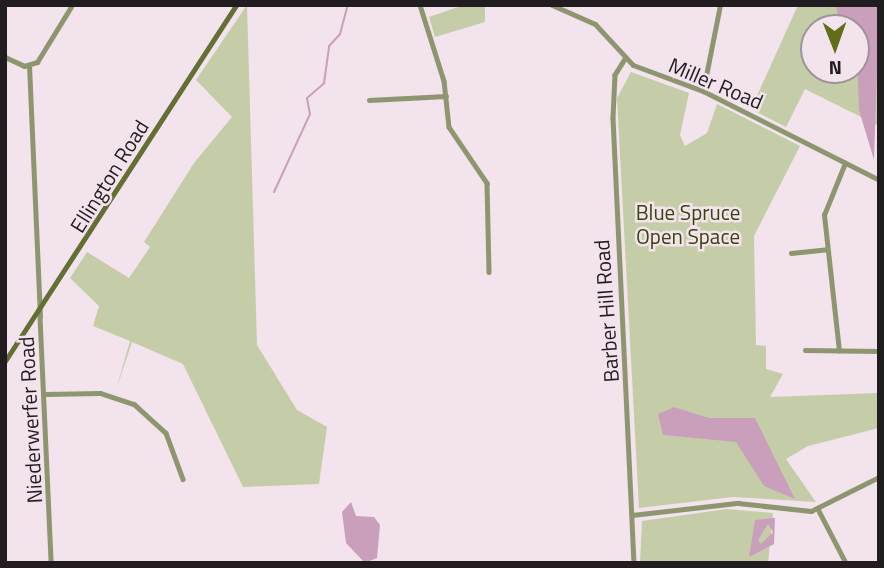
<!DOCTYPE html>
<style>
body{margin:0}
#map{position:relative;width:884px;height:568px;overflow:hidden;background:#f2e3ed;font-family:"Titillium Web",sans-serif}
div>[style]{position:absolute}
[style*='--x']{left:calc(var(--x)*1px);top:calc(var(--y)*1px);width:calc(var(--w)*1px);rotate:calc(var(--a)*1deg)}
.green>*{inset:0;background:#c4cda8}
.water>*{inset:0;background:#ca9fbc}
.stream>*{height:2px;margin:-1px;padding:0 1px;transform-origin:1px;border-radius:1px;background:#ca9fbc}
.minor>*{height:4.5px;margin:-2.25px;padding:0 2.25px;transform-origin:2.25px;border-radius:2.25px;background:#8e9670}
.tertiary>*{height:5px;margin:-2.5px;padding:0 2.5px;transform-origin:2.5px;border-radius:2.5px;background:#8e9670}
.secondary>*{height:5px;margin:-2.5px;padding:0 2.5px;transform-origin:2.5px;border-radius:2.5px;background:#646f34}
span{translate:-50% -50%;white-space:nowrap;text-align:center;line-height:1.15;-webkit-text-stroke:5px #f2e3ed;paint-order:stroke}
.street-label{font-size:21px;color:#211c1f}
.park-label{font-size:21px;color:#3a420d}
.frame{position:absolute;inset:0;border:7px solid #211c1f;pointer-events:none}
.north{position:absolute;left:800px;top:14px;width:70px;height:70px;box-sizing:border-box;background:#f2e3ed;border:2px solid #9e939b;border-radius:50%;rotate:179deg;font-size:19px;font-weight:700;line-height:28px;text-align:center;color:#211c1f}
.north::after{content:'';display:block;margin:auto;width:24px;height:32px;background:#616e18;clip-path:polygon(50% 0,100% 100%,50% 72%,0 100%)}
</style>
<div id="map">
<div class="green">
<div style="clip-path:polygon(247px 5px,257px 345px,297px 410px,327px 427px,319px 484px,243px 487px,183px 364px,132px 342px,116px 390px,130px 341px,93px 326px,99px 306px,70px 278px,87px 252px,129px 278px,150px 247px,144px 242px,194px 163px,232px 117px,196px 80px)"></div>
<div style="clip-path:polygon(464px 5px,485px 5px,485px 22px,435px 37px,429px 17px)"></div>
<div style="clip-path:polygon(evenodd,798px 5px,879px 5px,879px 126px,805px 89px,786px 127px,751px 109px,798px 5px,814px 28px,856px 28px,856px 70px,814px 70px,814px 28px)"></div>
<div style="clip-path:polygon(631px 72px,689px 93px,680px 135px,685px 146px,707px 133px,717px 104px,800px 146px,754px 236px,756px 345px,766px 346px,766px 369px,783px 374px,770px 397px,879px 393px,879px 428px,808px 446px,786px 459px,816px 502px,733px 497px,639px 508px,617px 98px)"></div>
<div style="clip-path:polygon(727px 509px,773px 513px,768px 563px,640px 563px,642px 521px)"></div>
</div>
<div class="water">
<div style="clip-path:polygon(836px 5px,879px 5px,874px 160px,859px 110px,856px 28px,840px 28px)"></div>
<div style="clip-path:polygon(674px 407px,709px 418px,755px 418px,795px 499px,764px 486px,736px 442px,663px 435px,658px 414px)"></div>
<div style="clip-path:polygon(351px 502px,356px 516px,374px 517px,380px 525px,377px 558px,365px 563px,346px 543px,342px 512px)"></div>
<div style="clip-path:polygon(evenodd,775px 518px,774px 544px,749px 557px,755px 520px,775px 518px,768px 524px,773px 532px,761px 544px,758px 540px,768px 524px)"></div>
</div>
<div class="stream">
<div style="--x:274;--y:192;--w:86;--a:-65.2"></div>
<div style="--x:310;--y:114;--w:16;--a:-101"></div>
<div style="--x:307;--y:98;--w:23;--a:-41"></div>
<div style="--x:324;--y:83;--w:37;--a:-82"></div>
<div style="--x:329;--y:46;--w:16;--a:-47"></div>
<div style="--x:340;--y:34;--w:30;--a:-75"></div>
</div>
<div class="minor">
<div style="--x:420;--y:5;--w:80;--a:72.5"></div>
<div style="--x:444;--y:81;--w:46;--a:83.8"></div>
<div style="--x:449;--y:127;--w:68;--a:55.8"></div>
<div style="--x:487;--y:183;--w:89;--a:88.7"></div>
<div style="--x:625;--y:59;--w:19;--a:122"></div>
<div style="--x:615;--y:75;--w:43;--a:92.7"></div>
<div style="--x:613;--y:118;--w:445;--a:87.3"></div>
<div style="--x:703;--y:91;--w:88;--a:-78.8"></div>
<div style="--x:369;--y:100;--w:77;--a:-3"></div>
<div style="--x:791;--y:253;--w:36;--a:-6"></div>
<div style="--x:40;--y:317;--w:246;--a:87.4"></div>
<div style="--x:805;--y:350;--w:74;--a:0.8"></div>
<div style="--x:839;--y:351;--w:137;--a:-96.3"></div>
<div style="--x:824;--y:215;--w:56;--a:-68"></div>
<div style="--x:45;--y:394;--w:55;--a:-1"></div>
<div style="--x:100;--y:393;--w:36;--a:18"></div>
<div style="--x:134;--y:404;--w:43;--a:42.2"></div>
<div style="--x:166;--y:433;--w:49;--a:69.7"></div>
<div style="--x:818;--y:509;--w:61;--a:62.6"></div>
<div style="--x:632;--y:515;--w:107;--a:-6.5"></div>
<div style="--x:738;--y:503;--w:73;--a:6.3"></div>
<div style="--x:811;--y:511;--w:76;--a:-26.6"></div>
</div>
<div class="tertiary">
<div style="--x:552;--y:5;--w:47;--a:23.8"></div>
<div style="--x:595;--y:24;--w:56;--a:47.2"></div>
<div style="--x:633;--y:65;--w:75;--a:20.4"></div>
<div style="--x:703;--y:91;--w:197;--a:26.8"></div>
<div style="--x:5;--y:57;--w:21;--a:25"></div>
<div style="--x:24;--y:66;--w:14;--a:-17"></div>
<div style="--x:37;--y:62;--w:67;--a:-58.4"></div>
<div style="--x:29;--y:65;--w:252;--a:87.5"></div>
</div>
<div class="secondary">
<div style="--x:5;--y:361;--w:424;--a:-57"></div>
</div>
<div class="street-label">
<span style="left:716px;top:83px;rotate:23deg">Miller Road</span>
<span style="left:109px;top:176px;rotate:-58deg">Ellington Road</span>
<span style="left:606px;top:311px;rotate:-94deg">Barber Hill Road</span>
<span style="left:30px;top:420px;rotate:-93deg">Niederwerfer Road</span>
</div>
<div class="park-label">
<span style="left:688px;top:224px">Blue Spruce<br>Open Space</span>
</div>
<div class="frame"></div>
<div class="north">N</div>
</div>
